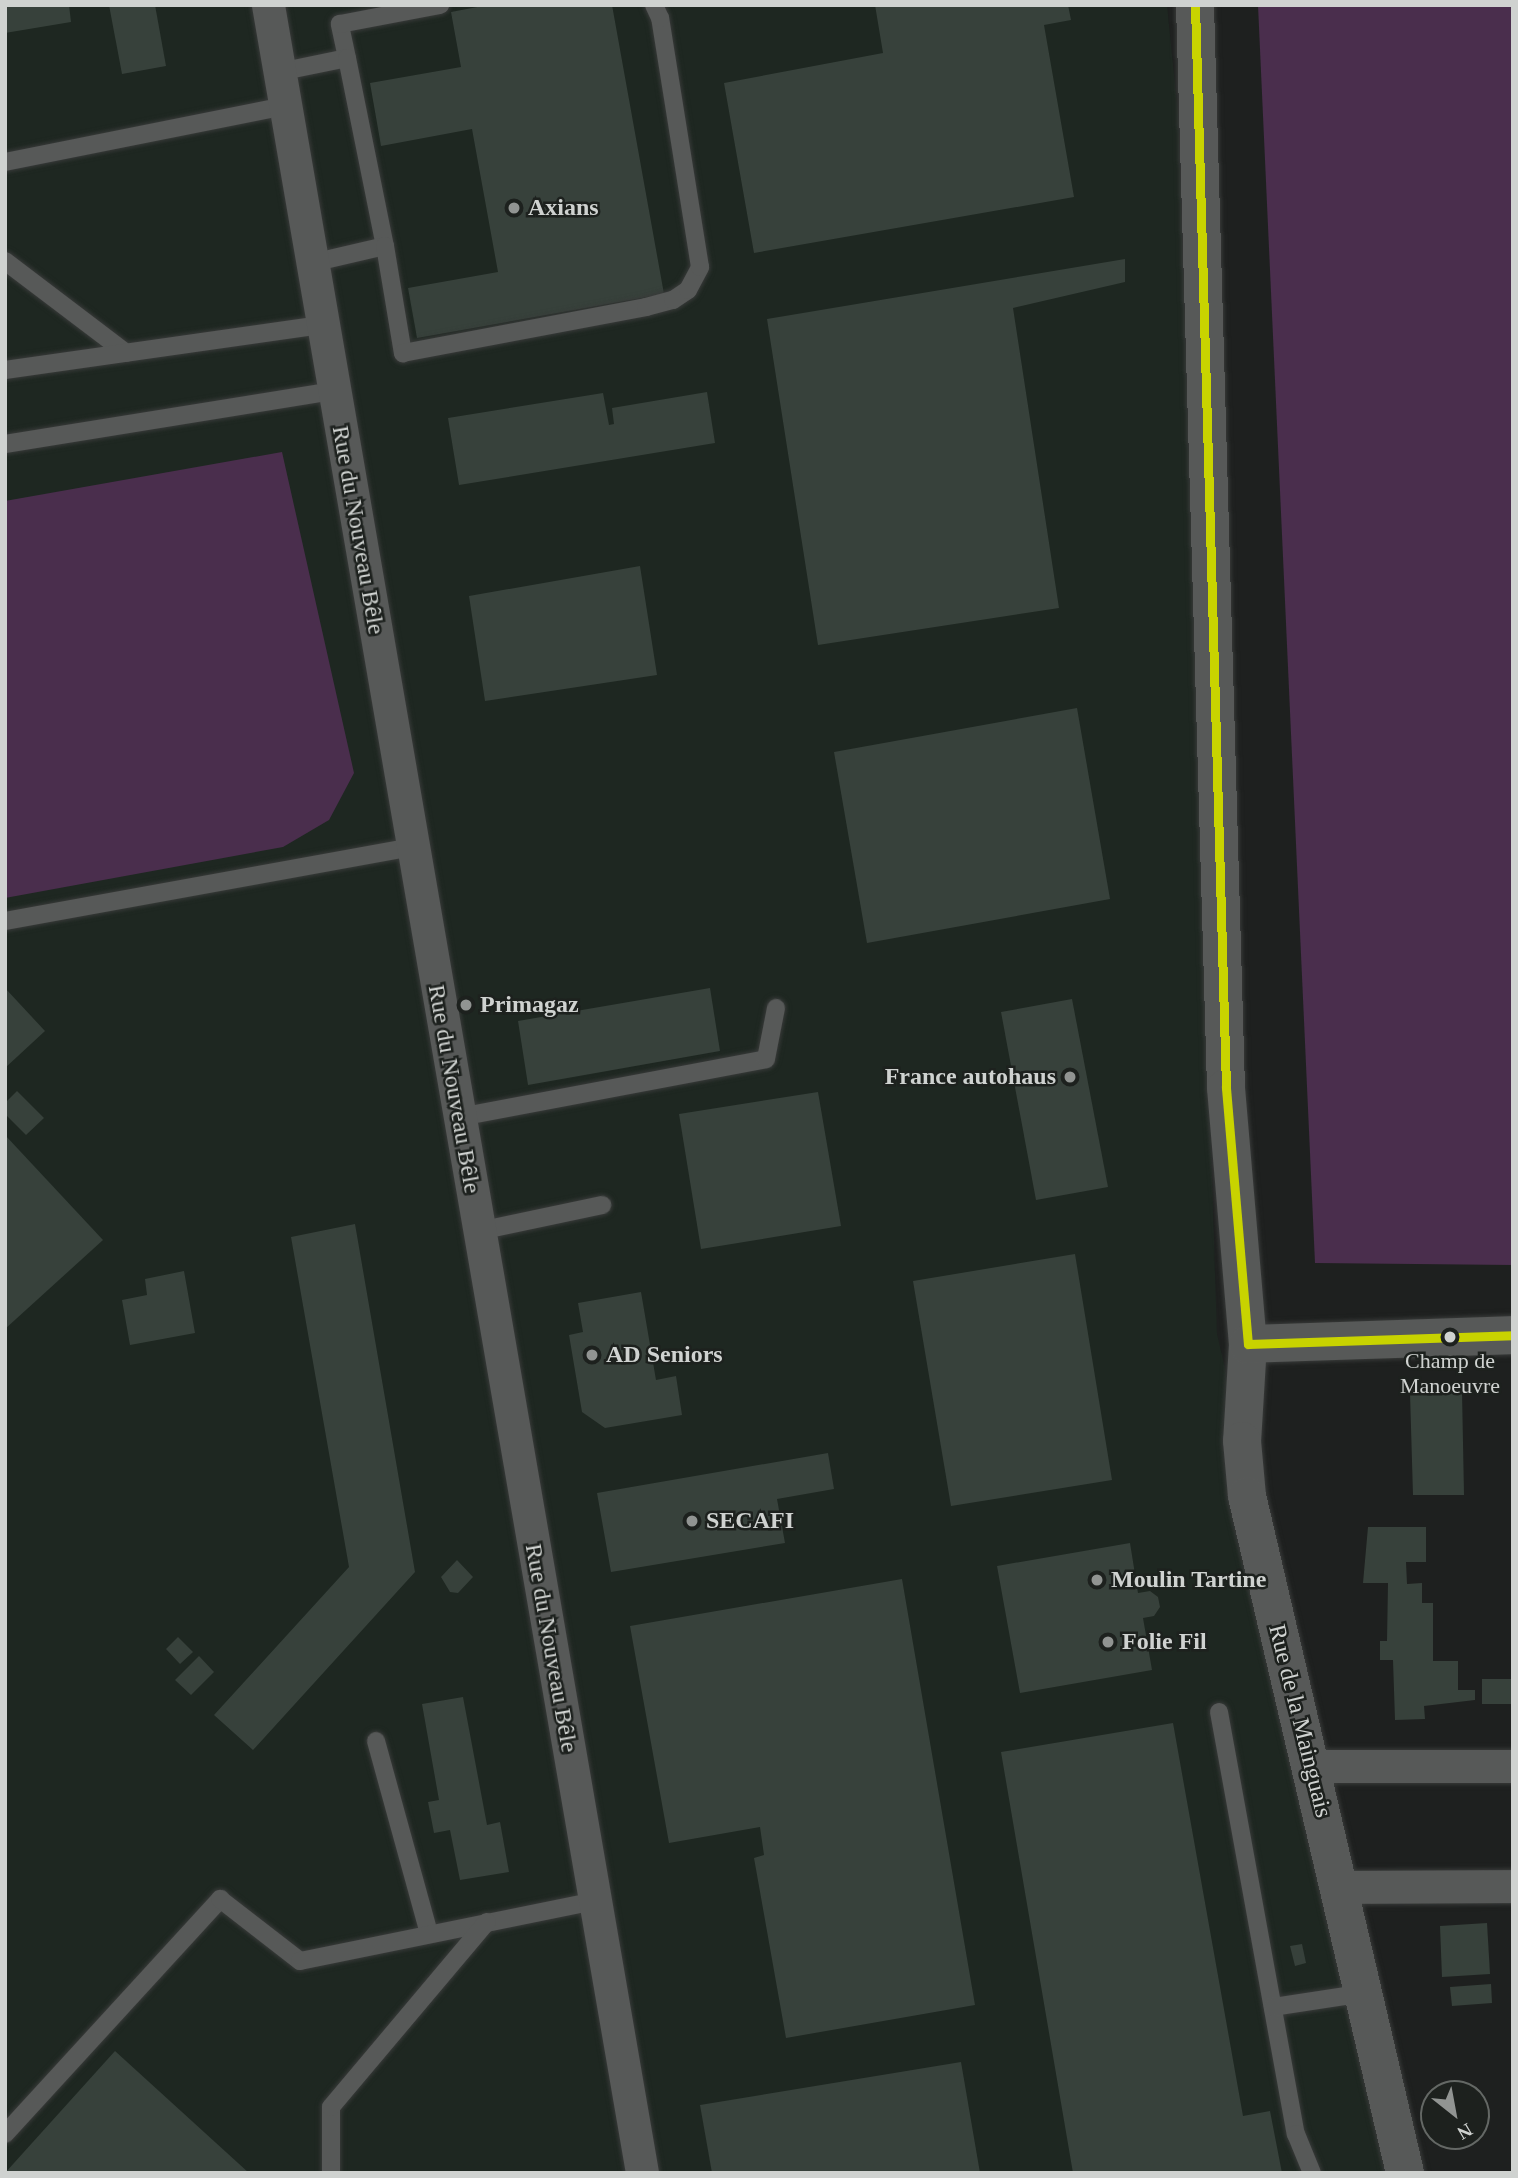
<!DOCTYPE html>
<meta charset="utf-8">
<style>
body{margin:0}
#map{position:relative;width:1518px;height:2178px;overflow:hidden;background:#1e201f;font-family:"Times New Roman",serif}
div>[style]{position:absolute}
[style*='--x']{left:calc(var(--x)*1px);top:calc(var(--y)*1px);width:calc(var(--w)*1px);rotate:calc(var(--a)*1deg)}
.built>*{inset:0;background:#1e2721}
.green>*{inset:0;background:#4a2e4d}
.building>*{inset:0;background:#37413b}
.roads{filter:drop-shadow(0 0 2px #383a39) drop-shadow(0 0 2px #383a39)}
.service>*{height:18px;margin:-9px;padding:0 9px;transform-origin:9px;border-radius:9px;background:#575958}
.minor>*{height:33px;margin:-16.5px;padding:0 16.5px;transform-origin:16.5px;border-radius:16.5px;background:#575958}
.tertiary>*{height:38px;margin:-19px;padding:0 19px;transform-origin:19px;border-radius:19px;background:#575958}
.bus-1>*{height:9px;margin:-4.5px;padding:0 4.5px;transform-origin:4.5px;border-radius:4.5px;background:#c8d300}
.dots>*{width:19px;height:19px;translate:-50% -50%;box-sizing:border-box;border:4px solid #1d211e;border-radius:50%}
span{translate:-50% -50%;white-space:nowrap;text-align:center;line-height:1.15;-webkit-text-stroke:5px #1d211e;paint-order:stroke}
.bus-label{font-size:22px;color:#cfd2d0}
.poi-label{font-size:24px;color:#cfd2d0;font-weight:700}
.left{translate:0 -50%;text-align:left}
.right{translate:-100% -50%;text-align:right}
.street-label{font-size:24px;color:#cfd2d0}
.frame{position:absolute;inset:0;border:7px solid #cfd2d0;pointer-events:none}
.north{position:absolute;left:1420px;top:2080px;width:70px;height:70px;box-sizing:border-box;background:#1d211e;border:2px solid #646865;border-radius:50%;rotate:149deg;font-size:19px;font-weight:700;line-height:28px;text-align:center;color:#cfd2d0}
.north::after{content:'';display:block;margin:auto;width:24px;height:32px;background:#919492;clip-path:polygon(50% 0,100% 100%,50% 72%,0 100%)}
</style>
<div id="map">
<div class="built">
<div style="clip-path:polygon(5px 5px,1167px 5px,1178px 114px,1217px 1334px,1413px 2173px,5px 2173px)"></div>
</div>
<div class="green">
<div style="clip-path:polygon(1258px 5px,1513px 5px,1513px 1265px,1315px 1263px)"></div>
<div style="clip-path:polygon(282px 452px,354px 773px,329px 820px,283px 847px,5px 898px,5px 501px)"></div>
</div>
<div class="building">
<div style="clip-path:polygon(5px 5px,69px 5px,71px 22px,5px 33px)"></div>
<div style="clip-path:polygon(109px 5px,155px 5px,166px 66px,122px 74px)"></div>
<div style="clip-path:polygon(488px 5px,612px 5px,664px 294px,417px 338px,408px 288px,498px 272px,472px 129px,381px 146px,370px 83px,461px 67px,451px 12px)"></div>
<div style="clip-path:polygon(875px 5px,1068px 5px,1071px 20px,1044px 25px,1074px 197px,754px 253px,724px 83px,883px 53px)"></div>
<div style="clip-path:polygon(1125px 259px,1125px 282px,1013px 308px,1059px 608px,818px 645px,767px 319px)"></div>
<div style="clip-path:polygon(707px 392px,715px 443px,459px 485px,448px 418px,603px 393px,609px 425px,614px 424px,612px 408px)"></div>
<div style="clip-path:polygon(640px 566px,657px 675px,485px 701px,469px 596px)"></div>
<div style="clip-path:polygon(1077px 708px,1110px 899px,867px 943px,834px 752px)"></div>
<div style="clip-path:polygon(5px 988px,45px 1031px,5px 1068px)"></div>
<div style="clip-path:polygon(710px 988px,720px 1051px,528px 1085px,518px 1021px)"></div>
<div style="clip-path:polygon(1072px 999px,1108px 1187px,1036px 1200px,1001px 1012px)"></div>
<div style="clip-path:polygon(17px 1091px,44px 1118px,26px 1135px,5px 1114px,5px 1103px)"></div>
<div style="clip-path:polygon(818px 1092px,841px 1226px,701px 1249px,679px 1114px)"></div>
<div style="clip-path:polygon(5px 1135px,103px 1240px,5px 1329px)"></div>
<div style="clip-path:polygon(355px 1224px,415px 1572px,253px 1750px,214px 1715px,349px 1567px,291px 1237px)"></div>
<div style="clip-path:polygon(1075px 1254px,1112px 1480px,951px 1506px,913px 1281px)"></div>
<div style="clip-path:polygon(184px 1271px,195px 1333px,130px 1345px,122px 1300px,147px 1295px,145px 1279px)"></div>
<div style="clip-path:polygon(641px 1292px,656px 1380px,676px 1376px,682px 1415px,605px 1428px,582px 1412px,569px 1335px,583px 1332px,578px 1303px)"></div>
<div style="clip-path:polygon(1462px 1392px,1464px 1495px,1413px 1495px,1410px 1393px)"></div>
<div style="clip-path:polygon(828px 1453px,834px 1489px,777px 1499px,785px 1543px,611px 1572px,597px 1493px)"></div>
<div style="clip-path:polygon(1368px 1527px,1426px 1527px,1426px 1562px,1406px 1562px,1407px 1584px,1422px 1583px,1422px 1603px,1433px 1603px,1433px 1661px,1458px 1661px,1458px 1690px,1475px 1690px,1475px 1700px,1424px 1706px,1425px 1719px,1395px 1720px,1393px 1660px,1380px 1660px,1380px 1641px,1387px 1641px,1388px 1583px,1363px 1583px)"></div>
<div style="clip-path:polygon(1130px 1543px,1138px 1593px,1150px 1591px,1158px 1597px,1160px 1607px,1154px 1616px,1143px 1618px,1152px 1670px,1020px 1693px,997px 1566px)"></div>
<div style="clip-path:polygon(457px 1560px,473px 1577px,458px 1593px,450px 1592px,441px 1577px)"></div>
<div style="clip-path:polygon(902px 1579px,975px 2005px,786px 2038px,754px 1858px,764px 1855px,760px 1827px,669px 1843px,630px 1626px)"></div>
<div style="clip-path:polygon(178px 1637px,193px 1652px,180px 1664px,166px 1649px)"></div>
<div style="clip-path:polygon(199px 1656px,214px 1672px,191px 1695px,175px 1680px)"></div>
<div style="clip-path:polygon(1482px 1679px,1513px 1679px,1513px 1704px,1482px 1704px)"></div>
<div style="clip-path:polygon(463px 1697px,487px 1825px,500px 1822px,509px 1872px,460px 1880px,450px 1830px,434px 1833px,428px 1802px,439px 1800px,422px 1704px)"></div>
<div style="clip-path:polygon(1173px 1723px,1243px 2116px,1270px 2111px,1282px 2173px,1073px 2173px,1001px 1752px)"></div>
<div style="clip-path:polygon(1487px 1923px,1490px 1974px,1442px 1977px,1440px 1926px)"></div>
<div style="clip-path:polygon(1302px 1944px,1306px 1963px,1295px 1966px,1290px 1946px)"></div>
<div style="clip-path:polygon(1491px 1984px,1492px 2003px,1452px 2006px,1450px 1987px)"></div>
<div style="clip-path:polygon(115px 2051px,249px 2173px,5px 2173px)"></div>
<div style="clip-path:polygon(961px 2062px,980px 2173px,712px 2173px,700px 2105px)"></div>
</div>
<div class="roads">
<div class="service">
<div style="--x:347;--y:58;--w:35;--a:-102"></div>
<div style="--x:340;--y:24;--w:102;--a:-10.8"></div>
<div style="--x:279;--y:72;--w:69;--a:-11.6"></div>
<div style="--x:347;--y:58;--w:192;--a:78.6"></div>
<div style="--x:385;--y:246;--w:75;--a:166.9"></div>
<div style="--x:5;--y:162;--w:286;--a:-11.3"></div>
<div style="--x:385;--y:246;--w:109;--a:80.5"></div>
<div style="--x:403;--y:353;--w:247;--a:-10.7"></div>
<div style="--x:646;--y:307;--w:28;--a:-15"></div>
<div style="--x:673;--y:300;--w:18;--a:-34"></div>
<div style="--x:688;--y:290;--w:26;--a:-62"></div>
<div style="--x:700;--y:267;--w:252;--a:-99.1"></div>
<div style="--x:660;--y:18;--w:14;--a:-115"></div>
<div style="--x:5;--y:261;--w:152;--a:37.2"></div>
<div style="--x:5;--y:370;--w:321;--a:-8.1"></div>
<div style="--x:5;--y:444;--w:333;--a:-9.2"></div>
<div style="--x:5;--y:921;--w:414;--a:-10.3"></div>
<div style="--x:460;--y:1117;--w:311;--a:-10.7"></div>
<div style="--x:766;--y:1059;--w:52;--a:-78.9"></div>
<div style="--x:479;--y:1231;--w:126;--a:-11.9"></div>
<div style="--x:1219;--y:1712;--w:429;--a:79.7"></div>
<div style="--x:1296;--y:2134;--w:42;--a:67.7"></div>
<div style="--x:376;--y:1741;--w:200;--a:74.6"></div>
<div style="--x:1273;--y:2007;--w:93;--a:-8.7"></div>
<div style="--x:5;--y:2134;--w:319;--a:-47.5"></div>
<div style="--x:220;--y:1899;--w:101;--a:37.8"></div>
<div style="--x:300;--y:1961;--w:301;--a:-11.5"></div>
<div style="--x:331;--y:2173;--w:66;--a:-90"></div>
<div style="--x:331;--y:2107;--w:242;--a:-49.9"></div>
</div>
<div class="minor">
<div style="--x:268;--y:5;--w:2200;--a:80.21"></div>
<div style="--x:1310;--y:1766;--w:203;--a:0"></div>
<div style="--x:1341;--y:1887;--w:172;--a:-0.3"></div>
</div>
<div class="tertiary">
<div style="--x:1195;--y:5;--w:1083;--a:88.36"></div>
<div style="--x:1226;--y:1088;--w:257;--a:85.1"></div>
<div style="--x:1248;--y:1344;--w:97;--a:93.5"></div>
<div style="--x:1242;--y:1441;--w:55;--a:84.8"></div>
<div style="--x:1247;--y:1496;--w:695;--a:76.86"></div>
<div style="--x:1248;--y:1344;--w:265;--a:-1.9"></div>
</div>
</div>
<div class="bus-1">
<div style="--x:1195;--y:5;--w:1083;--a:88.36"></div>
<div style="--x:1226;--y:1088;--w:257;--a:85.1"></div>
<div style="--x:1248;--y:1344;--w:265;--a:-1.9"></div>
</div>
<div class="dots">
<div style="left:514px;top:208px;background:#919492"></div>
<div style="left:466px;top:1005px;background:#919492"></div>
<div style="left:1070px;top:1077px;background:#919492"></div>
<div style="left:1450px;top:1337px;background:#cfd2d0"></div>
<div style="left:592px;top:1355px;background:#919492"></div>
<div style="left:692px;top:1521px;background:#919492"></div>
<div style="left:1097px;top:1580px;background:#919492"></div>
<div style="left:1108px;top:1642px;background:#919492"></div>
</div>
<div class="bus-label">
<span style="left:1450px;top:1373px">Champ de<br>Manoeuvre</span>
</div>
<div class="poi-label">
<span class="left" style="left:528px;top:208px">Axians</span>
<span class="left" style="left:480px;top:1005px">Primagaz</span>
<span class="right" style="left:1056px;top:1077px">France autohaus</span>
<span class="left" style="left:606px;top:1355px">AD Seniors</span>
<span class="left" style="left:706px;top:1521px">SECAFI</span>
<span class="left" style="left:1111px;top:1580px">Moulin Tartine</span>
<span class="left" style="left:1122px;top:1642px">Folie Fil</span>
</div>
<div class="street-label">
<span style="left:358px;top:530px;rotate:80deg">Rue du Nouveau Bêle</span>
<span style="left:454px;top:1089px;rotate:80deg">Rue du Nouveau Bêle</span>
<span style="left:551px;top:1648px;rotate:80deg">Rue du Nouveau Bêle</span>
<span style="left:1300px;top:1721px;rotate:76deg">Rue de la Mainguais</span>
</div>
<div class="frame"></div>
<div class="north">N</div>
</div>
